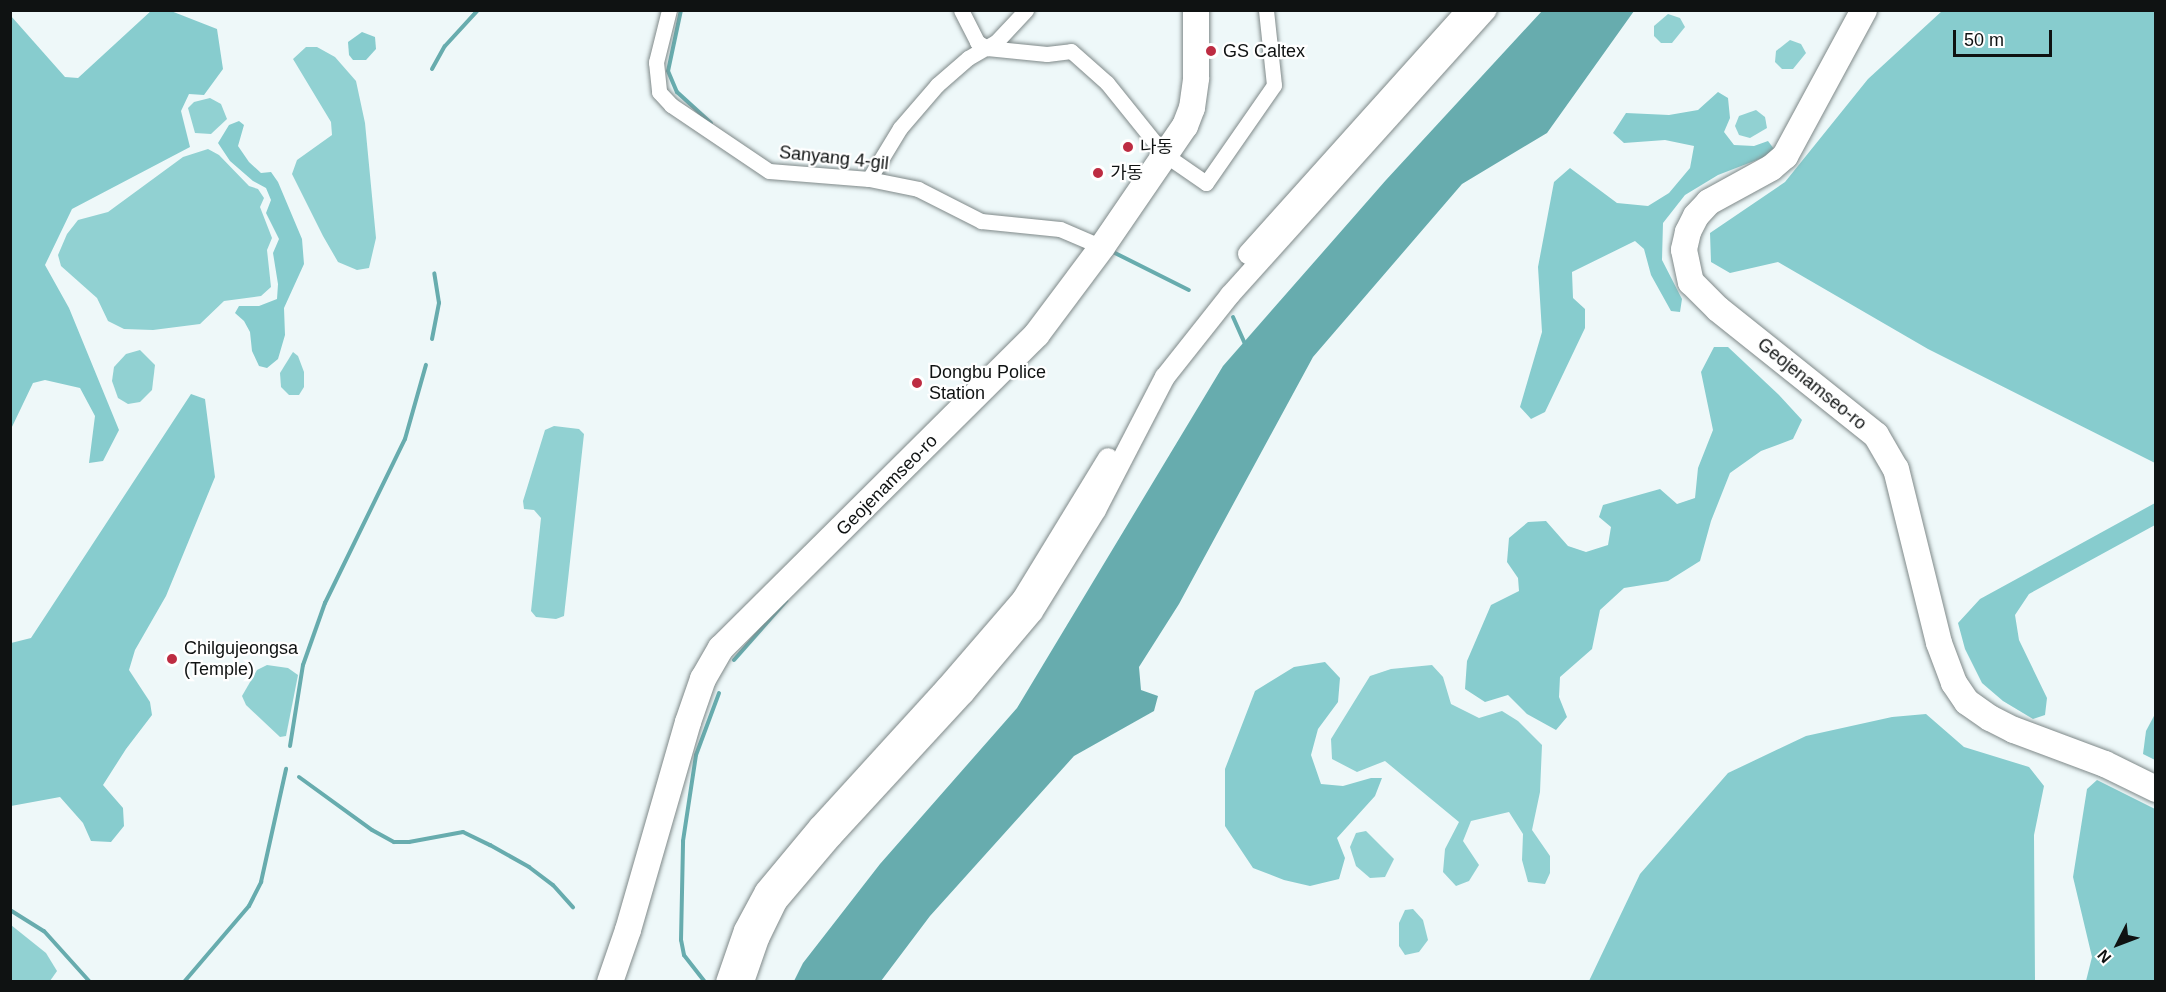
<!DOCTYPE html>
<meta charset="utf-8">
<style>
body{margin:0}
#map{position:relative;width:2166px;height:992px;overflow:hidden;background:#eef8f9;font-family:Arial,"Noto Sans KR",sans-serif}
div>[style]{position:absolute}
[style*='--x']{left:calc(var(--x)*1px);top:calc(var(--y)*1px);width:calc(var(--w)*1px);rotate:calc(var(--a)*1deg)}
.green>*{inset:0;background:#91d1d2}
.forest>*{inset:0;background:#87ccce}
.water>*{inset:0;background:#67acae}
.stream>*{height:4px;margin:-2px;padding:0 2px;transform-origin:2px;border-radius:2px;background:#67acae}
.roads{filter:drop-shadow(0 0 2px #7f8989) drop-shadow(0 0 2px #7f8989)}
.minor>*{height:15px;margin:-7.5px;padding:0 7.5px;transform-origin:7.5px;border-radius:7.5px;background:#fff}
.tertiary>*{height:20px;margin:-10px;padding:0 10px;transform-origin:10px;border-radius:10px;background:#fff}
.primary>*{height:26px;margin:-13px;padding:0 13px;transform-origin:13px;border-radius:13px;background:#fff}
.dots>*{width:16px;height:16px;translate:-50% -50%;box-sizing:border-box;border:3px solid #fff;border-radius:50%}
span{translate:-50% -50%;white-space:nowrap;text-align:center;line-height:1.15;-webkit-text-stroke:4.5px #fff;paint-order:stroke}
.poi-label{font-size:18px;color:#0f1212}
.left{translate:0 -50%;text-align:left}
.street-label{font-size:18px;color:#0f1212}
.frame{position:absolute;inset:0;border:12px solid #0f1212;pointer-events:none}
.north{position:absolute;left:2088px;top:914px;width:60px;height:60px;-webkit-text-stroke:4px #fff;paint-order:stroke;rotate:228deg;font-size:16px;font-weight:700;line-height:24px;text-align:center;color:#0f1212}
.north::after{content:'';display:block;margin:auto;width:21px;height:27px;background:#0f1212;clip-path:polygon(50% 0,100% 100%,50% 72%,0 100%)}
.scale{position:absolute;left:1953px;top:30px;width:99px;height:27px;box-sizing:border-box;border:3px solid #0f1212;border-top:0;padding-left:8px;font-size:18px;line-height:21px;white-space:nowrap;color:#0f1212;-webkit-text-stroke:4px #fff;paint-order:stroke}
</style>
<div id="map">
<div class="green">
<div style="clip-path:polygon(1668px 14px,1680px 18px,1685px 27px,1672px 43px,1661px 43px,1654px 36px,1654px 26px)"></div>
<div style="clip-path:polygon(1790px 40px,1801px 44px,1806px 53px,1793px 69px,1782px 69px,1775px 62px,1776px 51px)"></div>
<div style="clip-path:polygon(306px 47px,317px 47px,335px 57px,356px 81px,365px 123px,376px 238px,369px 268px,357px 270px,338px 262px,323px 236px,292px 174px,297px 160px,332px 135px,331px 122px,293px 59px)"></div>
<div style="clip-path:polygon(210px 98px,221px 104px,227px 119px,211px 134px,195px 133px,188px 108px,194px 102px)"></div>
<div style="clip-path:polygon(1756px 110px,1765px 117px,1767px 128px,1750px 138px,1739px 135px,1735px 126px,1739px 116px)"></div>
<div style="clip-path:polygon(208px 149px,219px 155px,249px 186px,258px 189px,264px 198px,260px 207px,272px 238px,267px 250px,271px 287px,261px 296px,224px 301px,200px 324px,153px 330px,124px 329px,108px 321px,97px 298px,61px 266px,58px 255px,67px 234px,78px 220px,108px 212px,183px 157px)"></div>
<div style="clip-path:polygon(140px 350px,155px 365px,152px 390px,140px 402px,128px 404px,118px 398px,112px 381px,114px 367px,126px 354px)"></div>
<div style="clip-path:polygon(293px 352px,298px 356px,304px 372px,304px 387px,299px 395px,289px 395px,281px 387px,280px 373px)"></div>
<div style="clip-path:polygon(554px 426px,579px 429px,584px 434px,564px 616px,556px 619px,536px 617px,531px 611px,541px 518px,534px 510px,524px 509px,523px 501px,545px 430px)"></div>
<div style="clip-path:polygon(267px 665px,288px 668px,298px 675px,286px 736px,280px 737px,246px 705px,242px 696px,257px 670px)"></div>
<div style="clip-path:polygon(1432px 665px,1443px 677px,1451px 704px,1479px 718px,1502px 711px,1518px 721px,1542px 745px,1540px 792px,1532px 830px,1550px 856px,1550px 873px,1545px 884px,1528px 882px,1522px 860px,1523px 834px,1509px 812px,1471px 821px,1463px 841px,1479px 865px,1469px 881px,1456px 886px,1443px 872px,1445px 849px,1459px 822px,1385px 761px,1357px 772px,1332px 759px,1331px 739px,1370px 676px,1391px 669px)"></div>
<div style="clip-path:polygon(1366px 831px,1394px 859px,1385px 877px,1370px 878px,1356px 866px,1350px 847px,1356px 833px)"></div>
<div style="clip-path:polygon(1413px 909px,1423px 920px,1428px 940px,1419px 952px,1405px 955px,1399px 946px,1399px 923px,1405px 910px)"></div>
<div style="clip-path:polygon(11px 925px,46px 953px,57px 971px,50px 981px,11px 981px)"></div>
</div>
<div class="forest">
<div style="clip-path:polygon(152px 10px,171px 11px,217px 29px,223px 69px,204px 95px,189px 94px,181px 111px,190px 147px,72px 209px,45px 265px,69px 308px,119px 430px,103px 461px,89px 463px,95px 416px,80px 388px,45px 380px,33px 383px,11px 429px,11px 16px,65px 77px,78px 78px)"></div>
<div style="clip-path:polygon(1942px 11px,2155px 11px,2155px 463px,1928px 349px,1778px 262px,1730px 273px,1711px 262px,1710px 233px,1785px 182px,1868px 79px)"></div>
<div style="clip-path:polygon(362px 32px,375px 37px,376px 49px,366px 60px,353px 60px,349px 55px,348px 42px)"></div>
<div style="clip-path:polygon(1718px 92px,1728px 98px,1730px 118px,1724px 132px,1734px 145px,1754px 146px,1768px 141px,1774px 149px,1762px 158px,1718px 175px,1685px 195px,1663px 223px,1662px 260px,1682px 299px,1680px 312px,1671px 311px,1651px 275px,1644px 249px,1635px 241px,1572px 272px,1573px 298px,1585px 309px,1585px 328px,1545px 412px,1531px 419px,1520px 407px,1542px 332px,1538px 267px,1554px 182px,1570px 168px,1617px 203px,1648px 206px,1669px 193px,1690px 168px,1694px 146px,1665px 140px,1624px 143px,1613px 133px,1626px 113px,1669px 115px,1698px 110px)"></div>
<div style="clip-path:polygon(239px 121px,244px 125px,238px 146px,249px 162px,261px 173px,271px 172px,278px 182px,302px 239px,304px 264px,284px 308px,285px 335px,278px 359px,267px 368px,259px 366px,252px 351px,250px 332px,244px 321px,235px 313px,239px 306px,259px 306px,277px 299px,278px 284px,273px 253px,279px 239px,266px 213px,271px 200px,266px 188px,253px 181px,230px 161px,218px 143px,229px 125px)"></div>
<div style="clip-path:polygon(1714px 347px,1728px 347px,1779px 395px,1802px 420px,1793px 439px,1761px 451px,1730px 473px,1711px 521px,1700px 561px,1668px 581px,1624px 588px,1600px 610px,1592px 649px,1560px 677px,1559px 697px,1567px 717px,1556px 730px,1527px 714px,1508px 695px,1485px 702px,1465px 689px,1467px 661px,1491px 605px,1519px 591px,1518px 578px,1507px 562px,1509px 538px,1528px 522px,1546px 521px,1568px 546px,1586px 552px,1608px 545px,1611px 527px,1599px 517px,1603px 505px,1660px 489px,1677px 504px,1695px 498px,1698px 468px,1713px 430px,1701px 372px)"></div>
<div style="clip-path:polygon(191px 394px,205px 399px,215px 477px,166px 596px,135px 650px,129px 670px,150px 702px,152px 715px,126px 749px,103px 785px,123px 808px,124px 826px,111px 842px,91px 841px,83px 823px,60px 797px,11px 806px,11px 643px,31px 638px)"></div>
<div style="clip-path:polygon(2155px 503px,2155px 525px,2029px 594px,2015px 615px,2019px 640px,2047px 698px,2045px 715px,2033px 719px,2003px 701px,1982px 683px,1965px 649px,1958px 623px,1980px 599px)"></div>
<div style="clip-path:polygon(1325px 662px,1340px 678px,1338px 702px,1318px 729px,1311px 755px,1321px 784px,1343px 786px,1371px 778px,1382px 778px,1375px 796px,1337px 838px,1345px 858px,1339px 879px,1310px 886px,1284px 880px,1253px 868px,1225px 826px,1225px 769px,1255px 691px,1294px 667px)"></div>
<div style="clip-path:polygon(1926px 714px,1964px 747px,2029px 767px,2044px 786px,2034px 835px,2035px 981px,1589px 981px,1640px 874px,1728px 773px,1806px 736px,1892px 717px)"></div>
<div style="clip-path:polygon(2155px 714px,2156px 760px,2155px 760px,2143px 754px,2146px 731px)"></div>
<div style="clip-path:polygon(2097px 780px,2155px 809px,2155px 981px,2086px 981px,2092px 957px,2073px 877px,2087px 789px)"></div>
</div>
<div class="water">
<div style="clip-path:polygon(1542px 11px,1634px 11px,1547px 133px,1462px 184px,1313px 357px,1179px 604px,1139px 667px,1141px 690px,1158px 696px,1154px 711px,1074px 756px,930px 916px,881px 981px,794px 981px,803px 963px,880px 864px,1017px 708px,1223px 366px,1386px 180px)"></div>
</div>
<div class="stream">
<div style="--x:681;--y:10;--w:62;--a:102"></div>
<div style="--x:668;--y:71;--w:23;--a:67"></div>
<div style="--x:677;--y:92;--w:46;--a:42.4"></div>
<div style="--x:432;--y:69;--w:26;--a:-61"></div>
<div style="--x:445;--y:46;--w:49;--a:-47.5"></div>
<div style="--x:1111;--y:251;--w:87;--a:26.6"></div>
<div style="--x:1233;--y:317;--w:30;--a:66"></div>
<div style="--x:432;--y:339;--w:37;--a:-79"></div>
<div style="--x:439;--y:303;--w:30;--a:-99"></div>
<div style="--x:734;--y:660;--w:79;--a:-48.6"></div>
<div style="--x:290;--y:746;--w:82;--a:-80.9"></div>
<div style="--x:303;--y:665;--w:66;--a:-70.5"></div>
<div style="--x:325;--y:603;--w:182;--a:-64"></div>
<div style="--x:405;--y:439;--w:77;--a:-74.2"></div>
<div style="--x:299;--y:777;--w:90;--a:36"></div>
<div style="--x:372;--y:830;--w:25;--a:29"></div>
<div style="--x:394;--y:842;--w:15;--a:0"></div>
<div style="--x:409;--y:842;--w:55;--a:-10.5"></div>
<div style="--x:463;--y:832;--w:30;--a:26"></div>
<div style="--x:490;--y:845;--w:45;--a:29.4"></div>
<div style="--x:529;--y:867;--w:30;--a:37"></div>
<div style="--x:553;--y:885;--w:30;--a:48"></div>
<div style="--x:10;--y:910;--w:40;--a:32"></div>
<div style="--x:44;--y:931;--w:69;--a:48"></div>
<div style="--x:184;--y:982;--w:100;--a:-49.5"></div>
<div style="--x:249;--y:906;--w:27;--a:-63"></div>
<div style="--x:261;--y:882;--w:116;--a:-77.5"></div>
<div style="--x:705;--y:982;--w:34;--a:-128"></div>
<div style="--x:684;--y:955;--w:15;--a:-101"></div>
<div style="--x:681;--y:940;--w:99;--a:-88.8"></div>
<div style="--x:683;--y:841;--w:87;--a:-81.4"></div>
<div style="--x:696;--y:755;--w:66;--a:-69.6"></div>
</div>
<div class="roads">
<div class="minor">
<div style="--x:669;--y:10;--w:54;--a:104"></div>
<div style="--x:656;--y:62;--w:30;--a:84"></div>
<div style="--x:659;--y:92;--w:18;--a:47"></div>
<div style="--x:671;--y:105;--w:118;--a:34"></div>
<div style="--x:769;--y:171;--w:100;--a:4.6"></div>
<div style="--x:869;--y:179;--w:50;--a:11.5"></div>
<div style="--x:918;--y:189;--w:71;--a:26.9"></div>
<div style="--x:981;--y:221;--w:79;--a:5.8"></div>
<div style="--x:1060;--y:229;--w:46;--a:23.2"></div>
<div style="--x:961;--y:10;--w:36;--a:63"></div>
<div style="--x:977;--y:42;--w:12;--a:31"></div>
<div style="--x:987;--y:48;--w:60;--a:5.7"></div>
<div style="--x:1047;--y:54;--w:24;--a:-7"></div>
<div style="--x:1071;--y:51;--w:48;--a:41.6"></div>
<div style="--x:1107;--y:83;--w:91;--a:51.2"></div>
<div style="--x:1164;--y:154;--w:51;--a:34.6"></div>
<div style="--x:1206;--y:183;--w:119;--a:-55.2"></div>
<div style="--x:1274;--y:85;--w:75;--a:-96.1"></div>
<div style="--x:869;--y:179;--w:60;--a:-58.7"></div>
<div style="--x:900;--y:128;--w:57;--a:-49.3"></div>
<div style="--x:937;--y:85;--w:41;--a:-41.1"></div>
<div style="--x:968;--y:58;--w:32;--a:-30"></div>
<div style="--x:996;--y:42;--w:44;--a:-46.8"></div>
</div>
<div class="tertiary">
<div style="--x:1248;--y:254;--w:328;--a:-48.1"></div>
<div style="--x:726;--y:982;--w:55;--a:-70.9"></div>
<div style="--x:744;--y:930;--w:44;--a:-61.7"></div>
<div style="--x:765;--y:891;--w:85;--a:-50.3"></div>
<div style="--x:819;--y:826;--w:188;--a:-47.6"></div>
<div style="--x:946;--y:687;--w:116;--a:-49.2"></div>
<div style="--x:1022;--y:599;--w:165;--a:-58.6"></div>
<div style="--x:744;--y:982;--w:46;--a:-70.8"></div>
<div style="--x:759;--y:939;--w:41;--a:-64.1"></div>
<div style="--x:777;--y:902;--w:85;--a:-49.8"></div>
<div style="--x:832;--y:837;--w:195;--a:-47.3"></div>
<div style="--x:964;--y:694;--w:107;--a:-49.9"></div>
<div style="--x:1033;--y:612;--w:120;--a:-58.3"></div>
<div style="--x:1096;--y:510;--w:150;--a:-62.6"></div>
<div style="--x:1165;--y:377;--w:105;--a:-51.6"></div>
<div style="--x:1230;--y:295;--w:384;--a:-48"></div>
</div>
<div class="primary">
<div style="--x:1864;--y:10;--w:166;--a:118.4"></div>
<div style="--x:1785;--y:156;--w:18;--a:139"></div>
<div style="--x:1771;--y:168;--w:71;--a:151.3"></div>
<div style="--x:1709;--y:202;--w:19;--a:133"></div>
<div style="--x:1696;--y:216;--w:18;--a:117"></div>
<div style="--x:1688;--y:232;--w:18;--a:103"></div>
<div style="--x:1684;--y:250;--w:33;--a:78"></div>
<div style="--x:1691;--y:282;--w:38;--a:45"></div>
<div style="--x:1718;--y:309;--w:202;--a:38.6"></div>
<div style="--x:1876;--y:435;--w:39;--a:60"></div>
<div style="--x:1896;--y:469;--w:179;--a:76.1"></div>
<div style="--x:1939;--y:643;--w:43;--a:69.4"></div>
<div style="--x:1954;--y:683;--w:23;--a:56"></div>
<div style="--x:1967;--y:702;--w:28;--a:35"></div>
<div style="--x:1990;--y:718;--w:27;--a:27"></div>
<div style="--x:2014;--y:730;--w:97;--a:20.5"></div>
<div style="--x:2105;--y:764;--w:57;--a:26.1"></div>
<div style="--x:610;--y:982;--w:55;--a:-70.9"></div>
<div style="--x:628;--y:930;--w:216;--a:-73.9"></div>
<div style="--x:688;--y:722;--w:46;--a:-70.8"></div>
<div style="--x:703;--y:679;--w:36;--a:-60"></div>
<div style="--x:721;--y:648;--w:445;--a:-44.8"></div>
<div style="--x:1037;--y:334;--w:109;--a:-53.2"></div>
<div style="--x:1102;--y:247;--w:147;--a:-55.6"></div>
<div style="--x:1185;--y:126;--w:19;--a:-69"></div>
<div style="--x:1192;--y:108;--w:30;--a:-82"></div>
<div style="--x:1196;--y:78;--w:68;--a:-90"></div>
</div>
</div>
<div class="dots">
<div style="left:1211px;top:51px;background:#bd2c42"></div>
<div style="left:1128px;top:147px;background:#bd2c42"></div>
<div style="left:1098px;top:173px;background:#bd2c42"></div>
<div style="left:917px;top:383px;background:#bd2c42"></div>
<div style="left:172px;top:659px;background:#bd2c42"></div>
</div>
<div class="poi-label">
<span class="left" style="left:1223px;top:51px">GS Caltex</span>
<span class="left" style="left:1140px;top:147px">나동</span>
<span class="left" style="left:1110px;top:173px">가동</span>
<span class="left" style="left:929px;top:383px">Dongbu Police<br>Station</span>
<span class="left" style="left:184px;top:659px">Chilgujeongsa<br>(Temple)</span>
</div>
<div class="street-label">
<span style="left:834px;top:158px;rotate:6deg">Sanyang 4-gil</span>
<span style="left:1812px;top:384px;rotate:39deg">Geojenamseo-ro</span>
<span style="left:887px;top:485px;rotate:-45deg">Geojenamseo-ro</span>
</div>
<div class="frame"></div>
<div class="north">N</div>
<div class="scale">50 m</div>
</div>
